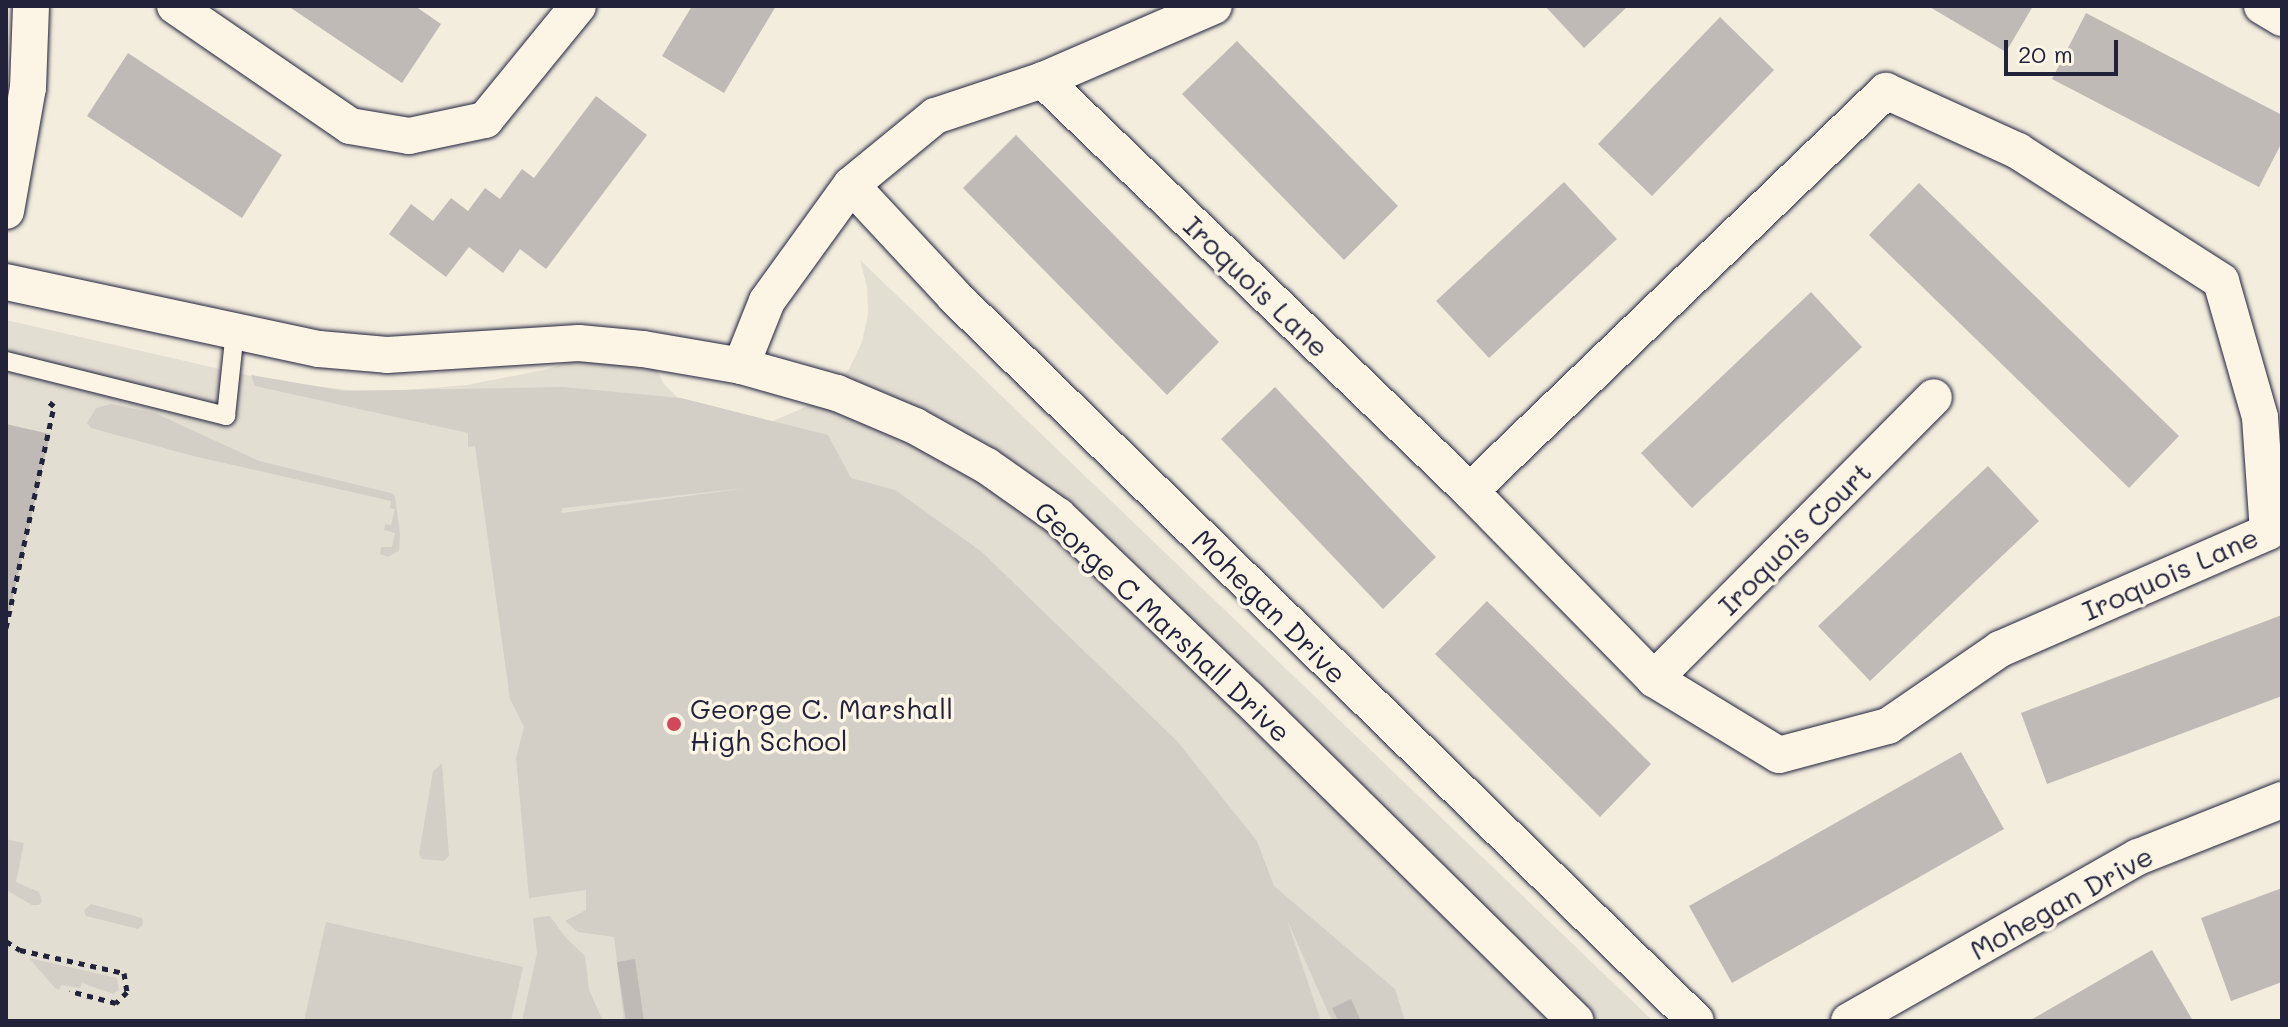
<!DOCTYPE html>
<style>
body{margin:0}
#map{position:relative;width:2288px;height:1027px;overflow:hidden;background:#f3edde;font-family:Mali,sans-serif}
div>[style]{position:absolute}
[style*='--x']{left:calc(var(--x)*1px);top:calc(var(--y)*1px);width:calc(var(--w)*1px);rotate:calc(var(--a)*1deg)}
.built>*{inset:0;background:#e3ded2}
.green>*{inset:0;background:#d4cfc6}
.building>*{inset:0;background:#bfbab6}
.path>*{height:5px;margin-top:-2.5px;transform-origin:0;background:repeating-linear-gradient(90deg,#22223b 0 6px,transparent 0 12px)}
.roads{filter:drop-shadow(0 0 2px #22223b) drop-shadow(0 0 2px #22223b)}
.lane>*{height:18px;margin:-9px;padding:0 9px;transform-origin:9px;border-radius:9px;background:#fcf5e5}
.street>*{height:36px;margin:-18px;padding:0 18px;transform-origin:18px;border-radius:18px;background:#fcf5e5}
.dots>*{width:22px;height:22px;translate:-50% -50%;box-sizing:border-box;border:4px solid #fcf5e5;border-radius:50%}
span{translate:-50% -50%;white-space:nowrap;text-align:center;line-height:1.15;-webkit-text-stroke:7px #fcf5e5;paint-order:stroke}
.street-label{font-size:28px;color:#22223b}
.poi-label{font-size:28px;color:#22223b}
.left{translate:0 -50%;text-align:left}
.frame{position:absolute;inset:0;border:8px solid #22223b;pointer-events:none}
.scale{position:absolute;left:2004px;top:40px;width:114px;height:36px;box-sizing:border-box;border:4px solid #22223b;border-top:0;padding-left:10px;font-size:24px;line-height:28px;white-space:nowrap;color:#22223b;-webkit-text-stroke:6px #fcf5e5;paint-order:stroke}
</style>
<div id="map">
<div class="built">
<div style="clip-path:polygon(860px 260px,1653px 1021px,6px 1021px,6px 320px,268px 380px,349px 390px,394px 391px,467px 385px,544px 370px,604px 351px,654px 363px,663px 383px,684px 404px,764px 425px,817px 402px,849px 369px,862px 342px,868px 314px,867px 287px)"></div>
</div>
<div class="green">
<div style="clip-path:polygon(evenodd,251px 375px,344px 391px,563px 387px,681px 398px,828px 435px,851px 478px,895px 490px,982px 552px,1177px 741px,1257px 841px,1274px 886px,1395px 989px,1405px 1021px,1332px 1021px,1287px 920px,1321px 1021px,624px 1021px,614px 937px,578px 932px,565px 921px,586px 910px,586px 890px,529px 898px,516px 758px,524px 727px,510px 699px,475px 446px,468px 447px,468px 433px,255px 386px,251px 375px,747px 488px,562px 513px,561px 512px,563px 508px,747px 488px)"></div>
<div style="clip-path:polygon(111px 404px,155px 413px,259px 461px,391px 493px,395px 496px,400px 534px,399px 551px,388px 557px,380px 554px,381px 547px,392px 547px,395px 533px,384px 530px,385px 524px,391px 525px,395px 509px,390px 508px,391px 501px,193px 456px,91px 428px,87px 423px,96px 408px)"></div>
<div style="clip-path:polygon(442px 763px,449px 856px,444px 861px,422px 859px,419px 854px,433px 771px)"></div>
<div style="clip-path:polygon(6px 839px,24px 843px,16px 882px,39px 892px,42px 901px,39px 905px,32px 905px,6px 890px)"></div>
<div style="clip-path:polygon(91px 904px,142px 918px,143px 925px,138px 929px,86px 916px,84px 910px)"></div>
<div style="clip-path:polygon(550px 916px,566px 938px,585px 956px,589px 990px,603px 1021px,522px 1021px,537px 953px,533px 918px)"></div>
<div style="clip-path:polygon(326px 922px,523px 967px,511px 1021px,304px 1021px)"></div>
<div style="clip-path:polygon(29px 958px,117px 978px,119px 990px,113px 994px,82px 983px,80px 988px,61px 985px,59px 990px,55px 988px)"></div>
</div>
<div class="building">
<div style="clip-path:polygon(288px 6px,415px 6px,441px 24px,402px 83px)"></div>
<div style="clip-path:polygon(692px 6px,776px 6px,724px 93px,662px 56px)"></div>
<div style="clip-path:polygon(1545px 6px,1628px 6px,1584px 48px)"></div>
<div style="clip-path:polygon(1928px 6px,2033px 6px,2006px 52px)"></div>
<div style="clip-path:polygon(2086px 13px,2282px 115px,2282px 142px,2259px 187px,2052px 79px)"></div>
<div style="clip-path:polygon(1720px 17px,1774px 70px,1652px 196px,1598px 144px)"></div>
<div style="clip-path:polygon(1237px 41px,1398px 206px,1344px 260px,1182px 94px)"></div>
<div style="clip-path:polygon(128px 53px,282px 155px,242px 218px,87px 116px)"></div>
<div style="clip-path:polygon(596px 96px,647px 135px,546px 269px,520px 249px,503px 273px,469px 247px,446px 277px,389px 234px,411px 204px,433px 221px,451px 198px,468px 211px,485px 188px,500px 199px,522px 169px,534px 178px)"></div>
<div style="clip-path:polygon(1016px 135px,1219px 342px,1167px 395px,963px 188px)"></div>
<div style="clip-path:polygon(1564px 182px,1617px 239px,1489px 358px,1436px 301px)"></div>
<div style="clip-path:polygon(1919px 183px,2179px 436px,2129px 488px,1869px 235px)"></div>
<div style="clip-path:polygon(1811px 292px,1862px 347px,1692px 508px,1641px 453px)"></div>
<div style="clip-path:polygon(1275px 387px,1436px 557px,1383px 609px,1221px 439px)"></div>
<div style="clip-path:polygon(6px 424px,50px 434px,7px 624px,6px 624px)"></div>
<div style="clip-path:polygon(1988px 466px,2039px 521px,1870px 681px,1818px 626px)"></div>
<div style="clip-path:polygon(1487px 601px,1651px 764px,1600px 817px,1435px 654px)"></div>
<div style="clip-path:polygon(2282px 615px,2282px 696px,2047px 784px,2021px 713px)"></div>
<div style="clip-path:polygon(1961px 752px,2004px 829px,1732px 983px,1689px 906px)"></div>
<div style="clip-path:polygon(2282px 888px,2282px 982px,2231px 1001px,2201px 918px)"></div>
<div style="clip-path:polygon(2152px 950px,2193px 1021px,2029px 1021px)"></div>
<div style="clip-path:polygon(635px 959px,644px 1021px,626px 1021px,617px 962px)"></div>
<div style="clip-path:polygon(1351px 999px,1361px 1021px,1338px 1021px,1332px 1008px)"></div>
</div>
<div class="path">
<div style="--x:6;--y:628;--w:227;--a:-77.8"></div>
<div style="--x:54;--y:406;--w:6;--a:-141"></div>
<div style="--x:6;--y:941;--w:17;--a:33"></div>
<div style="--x:20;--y:950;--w:107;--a:12.5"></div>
<div style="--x:124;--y:973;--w:19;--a:81"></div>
<div style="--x:127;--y:992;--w:16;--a:135"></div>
<div style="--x:116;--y:1003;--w:48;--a:-165.4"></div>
</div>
<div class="roads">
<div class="lane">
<div style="--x:6;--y:361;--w:227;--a:14"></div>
<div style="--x:226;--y:416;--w:85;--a:-84"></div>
</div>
<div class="street">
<div style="--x:175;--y:6;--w:212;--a:34.4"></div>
<div style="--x:350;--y:126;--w:60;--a:9.6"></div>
<div style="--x:409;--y:136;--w:78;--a:-11.9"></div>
<div style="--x:485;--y:120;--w:147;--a:-50.8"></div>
<div style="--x:2262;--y:6;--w:23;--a:31"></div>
<div style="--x:1043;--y:80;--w:593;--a:43.91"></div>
<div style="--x:1470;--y:491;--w:263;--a:45.6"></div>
<div style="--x:1654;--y:679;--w:146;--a:31.3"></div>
<div style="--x:1779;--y:755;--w:113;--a:-14.9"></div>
<div style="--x:1888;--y:726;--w:136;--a:-34.5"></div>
<div style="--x:2000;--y:649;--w:292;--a:-23.6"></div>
<div style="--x:2268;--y:532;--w:115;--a:-94"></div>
<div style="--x:2260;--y:417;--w:141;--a:-106"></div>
<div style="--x:2221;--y:281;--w:241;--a:-147.4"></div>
<div style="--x:2018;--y:151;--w:145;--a:-155.6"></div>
<div style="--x:1886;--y:91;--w:577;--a:136.12"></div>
<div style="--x:851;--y:185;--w:109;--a:-39.4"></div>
<div style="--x:935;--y:116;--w:114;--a:-18.4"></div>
<div style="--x:1043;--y:80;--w:186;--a:-23.4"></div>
<div style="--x:6;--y:211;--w:125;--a:-79.9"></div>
<div style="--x:28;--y:88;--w:82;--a:-87.9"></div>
<div style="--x:6;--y:282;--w:320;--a:12.1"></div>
<div style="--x:319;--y:349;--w:68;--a:5"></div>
<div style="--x:387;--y:355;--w:192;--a:-3.6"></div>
<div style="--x:579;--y:343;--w:64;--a:5.4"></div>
<div style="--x:643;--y:349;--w:99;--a:9.8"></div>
<div style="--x:741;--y:366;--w:100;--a:15.7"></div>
<div style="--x:837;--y:393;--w:85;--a:22.9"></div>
<div style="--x:915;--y:426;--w:82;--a:29.1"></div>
<div style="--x:987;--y:466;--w:87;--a:35.2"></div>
<div style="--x:1058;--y:516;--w:263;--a:43.8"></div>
<div style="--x:1248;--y:698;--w:460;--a:44.6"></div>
<div style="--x:741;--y:366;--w:70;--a:-68.2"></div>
<div style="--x:767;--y:301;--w:143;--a:-54.1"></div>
<div style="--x:851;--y:185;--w:151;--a:47.1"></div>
<div style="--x:954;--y:296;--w:1037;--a:44.34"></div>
<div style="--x:1654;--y:679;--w:397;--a:-45.2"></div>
<div style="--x:1849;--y:1021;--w:332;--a:-29.6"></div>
<div style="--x:2138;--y:857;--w:155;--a:-21.6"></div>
</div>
</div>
<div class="dots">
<div style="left:674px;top:724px;background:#d1495b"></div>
</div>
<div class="street-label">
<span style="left:1257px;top:286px;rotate:44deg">Iroquois Lane</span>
<span style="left:1794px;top:538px;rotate:-45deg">Iroquois Court</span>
<span style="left:2170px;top:573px;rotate:-24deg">Iroquois Lane</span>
<span style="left:1270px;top:606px;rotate:45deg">Mohegan Drive</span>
<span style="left:1163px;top:621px;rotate:43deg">George C Marshall Drive</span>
<span style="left:2061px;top:902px;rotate:-29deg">Mohegan Drive</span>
</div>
<div class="poi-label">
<span class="left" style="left:690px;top:724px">George C. Marshall<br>High School</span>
</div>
<div class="frame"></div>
<div class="scale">20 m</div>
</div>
